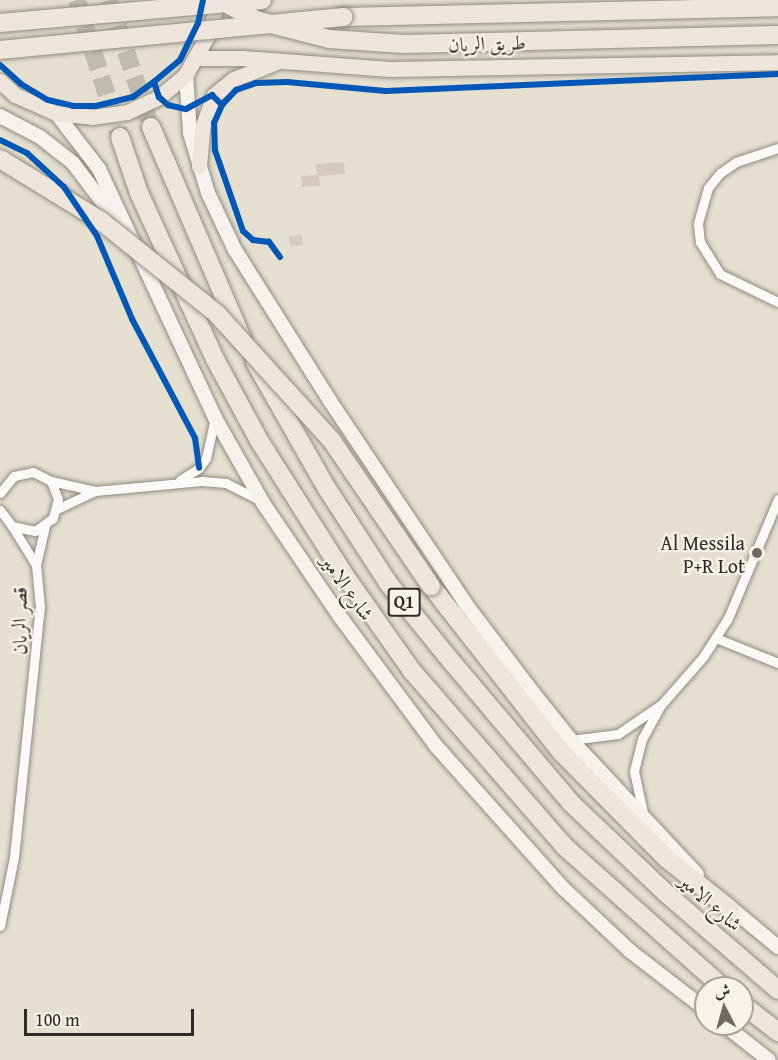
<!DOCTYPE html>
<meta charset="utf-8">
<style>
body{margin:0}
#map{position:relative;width:778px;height:1060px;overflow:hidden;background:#e4dfce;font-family:"Gentium Book Plus",Amiri,serif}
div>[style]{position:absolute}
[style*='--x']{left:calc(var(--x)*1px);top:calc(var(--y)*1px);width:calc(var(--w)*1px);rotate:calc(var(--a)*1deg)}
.building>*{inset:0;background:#d6c9c0}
.highway-tunnel>*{height:18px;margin-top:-9px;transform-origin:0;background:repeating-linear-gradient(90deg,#bfbbad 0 18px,transparent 0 27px)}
.roads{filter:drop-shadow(0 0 2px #8d8b82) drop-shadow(0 0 2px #8d8b82)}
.street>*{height:9px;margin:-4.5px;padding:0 4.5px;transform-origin:4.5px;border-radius:4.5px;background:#fbfaf8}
.secondary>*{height:14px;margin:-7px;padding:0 7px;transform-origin:7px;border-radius:7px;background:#f5f2ed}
.primary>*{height:15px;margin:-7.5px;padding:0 7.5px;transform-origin:7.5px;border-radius:7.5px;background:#ede5dc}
.highway>*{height:18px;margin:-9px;padding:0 9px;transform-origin:9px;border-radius:9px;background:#ede5dc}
.bridges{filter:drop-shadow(0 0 2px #8d8b82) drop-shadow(0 0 2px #8d8b82)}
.highway-bridge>*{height:18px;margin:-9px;padding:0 9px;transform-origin:9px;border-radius:9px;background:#ede5dc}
.cycleway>*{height:6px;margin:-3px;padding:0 3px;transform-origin:3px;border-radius:3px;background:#0057b8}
.dots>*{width:16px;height:16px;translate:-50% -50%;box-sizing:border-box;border:3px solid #f7f3e8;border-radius:50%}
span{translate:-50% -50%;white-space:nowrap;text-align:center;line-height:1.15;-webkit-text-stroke:4.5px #f7f3e8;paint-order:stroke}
.shield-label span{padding:2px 4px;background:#f7f3e8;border:2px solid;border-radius:4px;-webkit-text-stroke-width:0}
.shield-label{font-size:18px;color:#2b2b2b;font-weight:700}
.street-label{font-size:20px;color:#2b2b2b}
.poi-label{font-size:20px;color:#2b2b2b}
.right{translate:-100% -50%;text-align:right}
.north{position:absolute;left:694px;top:976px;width:60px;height:60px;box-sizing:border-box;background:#f7f3e8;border:2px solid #a5a39c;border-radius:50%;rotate:354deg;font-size:16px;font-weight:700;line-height:24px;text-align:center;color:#2b2b2b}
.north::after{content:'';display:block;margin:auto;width:21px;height:27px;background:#6c6a64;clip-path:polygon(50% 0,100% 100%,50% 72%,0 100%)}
.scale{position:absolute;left:24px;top:1009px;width:170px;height:27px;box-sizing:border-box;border:3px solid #2b2b2b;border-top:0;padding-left:8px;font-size:18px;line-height:21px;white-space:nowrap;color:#2b2b2b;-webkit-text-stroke:4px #f7f3e8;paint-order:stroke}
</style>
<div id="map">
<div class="building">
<div style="clip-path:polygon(344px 162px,345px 174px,319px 176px,320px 186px,302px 187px,301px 176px,317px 175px,316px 164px)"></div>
<div style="clip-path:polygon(302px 235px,303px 245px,290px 246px,289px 236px)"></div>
</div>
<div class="highway-tunnel">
<div style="--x:77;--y:0;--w:144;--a:72.6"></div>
<div style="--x:109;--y:0;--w:134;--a:71.7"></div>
</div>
<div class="roads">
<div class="street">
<div style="--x:778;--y:148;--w:44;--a:161.6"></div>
<div style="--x:736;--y:162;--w:19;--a:145"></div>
<div style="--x:720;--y:173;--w:19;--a:129"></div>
<div style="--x:708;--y:188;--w:37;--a:106"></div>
<div style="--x:698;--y:224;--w:18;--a:84"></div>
<div style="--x:700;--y:242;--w:38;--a:58"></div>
<div style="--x:720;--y:274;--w:64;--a:25.8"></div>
<div style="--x:180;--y:480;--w:22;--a:-32"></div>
<div style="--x:199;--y:468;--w:12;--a:-55"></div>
<div style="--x:206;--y:458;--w:41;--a:-77.3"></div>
<div style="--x:51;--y:481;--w:45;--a:12.8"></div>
<div style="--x:95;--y:491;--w:107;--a:-5.3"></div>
<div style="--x:202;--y:481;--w:24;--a:5"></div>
<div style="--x:226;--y:483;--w:37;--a:27"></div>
<div style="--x:0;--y:493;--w:22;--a:-51"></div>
<div style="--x:14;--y:476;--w:19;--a:-12"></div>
<div style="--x:33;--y:472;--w:20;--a:27"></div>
<div style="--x:51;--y:481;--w:19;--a:69"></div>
<div style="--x:58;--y:499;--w:20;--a:105"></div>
<div style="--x:53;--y:518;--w:22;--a:144"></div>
<div style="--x:35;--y:531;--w:24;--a:-168"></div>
<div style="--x:12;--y:526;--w:20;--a:-127"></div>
<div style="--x:57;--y:509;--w:42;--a:-25.3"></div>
<div style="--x:36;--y:565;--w:40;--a:-77"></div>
<div style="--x:716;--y:638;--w:67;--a:22"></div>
<div style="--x:571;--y:740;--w:47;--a:-7.3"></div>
<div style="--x:618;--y:734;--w:50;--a:-34.3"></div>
<div style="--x:643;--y:813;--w:43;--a:-102.1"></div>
<div style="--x:634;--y:771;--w:33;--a:-76"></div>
<div style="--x:642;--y:739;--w:39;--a:-61"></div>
<div style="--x:661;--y:705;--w:64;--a:-48.8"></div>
<div style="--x:703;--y:657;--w:46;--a:-57.3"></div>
<div style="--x:728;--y:618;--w:129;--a:-67.2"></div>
<div style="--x:0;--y:926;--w:70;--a:-78.5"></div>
<div style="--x:14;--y:857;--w:251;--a:-84.1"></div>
<div style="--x:40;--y:607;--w:42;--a:-95.4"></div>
<div style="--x:36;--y:565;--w:46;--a:-121.6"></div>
</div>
<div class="secondary">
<div style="--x:186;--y:74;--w:59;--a:86.1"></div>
<div style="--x:190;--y:133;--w:63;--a:73.3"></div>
<div style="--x:208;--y:193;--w:63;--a:64.7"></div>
<div style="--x:235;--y:250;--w:178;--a:57.8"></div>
<div style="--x:330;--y:401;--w:243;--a:56.2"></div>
<div style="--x:465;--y:603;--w:114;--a:52.8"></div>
<div style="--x:534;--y:694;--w:59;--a:51.2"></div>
<div style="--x:571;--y:740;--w:184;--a:46.8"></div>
<div style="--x:56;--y:113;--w:71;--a:52.5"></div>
<div style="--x:99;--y:169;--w:275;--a:65"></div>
<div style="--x:215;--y:418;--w:98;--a:60.5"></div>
<div style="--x:263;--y:503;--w:139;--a:55.9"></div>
<div style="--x:341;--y:618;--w:159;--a:53.4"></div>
<div style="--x:436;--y:746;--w:191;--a:48.2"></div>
<div style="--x:563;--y:888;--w:92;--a:43.2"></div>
<div style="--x:630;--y:951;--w:96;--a:37.8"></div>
<div style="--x:0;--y:116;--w:45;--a:27.7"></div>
<div style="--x:40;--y:137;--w:42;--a:38.2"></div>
<div style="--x:73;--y:163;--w:61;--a:52.9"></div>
<div style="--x:725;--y:903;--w:69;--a:39.7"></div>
<div style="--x:723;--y:1024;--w:58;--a:38"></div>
</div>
<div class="primary">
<div style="--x:197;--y:58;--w:46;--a:0"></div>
<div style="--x:243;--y:58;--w:147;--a:4.3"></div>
<div style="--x:390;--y:69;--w:388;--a:-1"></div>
<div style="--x:0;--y:81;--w:21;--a:43"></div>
<div style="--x:15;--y:95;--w:45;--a:23.7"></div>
<div style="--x:56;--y:113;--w:36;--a:6"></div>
<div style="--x:92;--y:117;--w:35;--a:-8"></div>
<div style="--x:127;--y:112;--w:35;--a:-25"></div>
<div style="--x:159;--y:97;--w:35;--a:-40"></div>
<div style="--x:186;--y:74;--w:51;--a:-60.9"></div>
<div style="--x:211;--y:29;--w:30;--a:-78"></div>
<div style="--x:199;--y:166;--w:38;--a:-85"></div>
<div style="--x:202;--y:128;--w:35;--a:-70"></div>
<div style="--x:214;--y:95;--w:26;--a:-39"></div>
<div style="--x:234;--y:79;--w:43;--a:-21.8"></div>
</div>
<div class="highway">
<div style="--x:343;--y:17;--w:435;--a:-1.3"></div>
<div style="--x:151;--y:127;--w:230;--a:66.7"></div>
<div style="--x:120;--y:137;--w:59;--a:71.3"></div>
<div style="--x:139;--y:193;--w:185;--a:65.4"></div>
<div style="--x:216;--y:361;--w:92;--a:61.5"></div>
<div style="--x:260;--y:442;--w:155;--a:57.6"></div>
<div style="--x:343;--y:573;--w:120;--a:54.9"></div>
<div style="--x:412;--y:671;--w:233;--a:49"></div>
<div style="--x:565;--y:847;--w:212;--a:41.7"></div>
<div style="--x:255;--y:362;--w:144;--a:60.4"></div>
<div style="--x:326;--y:487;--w:114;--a:57.1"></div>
<div style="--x:388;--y:583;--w:92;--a:51.1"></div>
<div style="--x:446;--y:655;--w:194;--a:49.8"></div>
<div style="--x:571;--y:803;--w:134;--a:43.5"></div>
<div style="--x:668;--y:895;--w:145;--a:40.8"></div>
<div style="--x:431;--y:586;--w:212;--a:51.9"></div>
<div style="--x:562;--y:753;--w:149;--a:45.3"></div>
<div style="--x:667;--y:859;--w:80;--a:38.4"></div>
<div style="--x:742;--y:1004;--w:46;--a:37.9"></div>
</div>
</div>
<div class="bridges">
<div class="highway-bridge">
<div style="--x:220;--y:0;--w:41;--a:29.1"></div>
<div style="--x:256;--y:20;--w:75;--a:14.6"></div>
<div style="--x:329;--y:39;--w:75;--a:3.8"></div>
<div style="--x:404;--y:44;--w:374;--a:-1.4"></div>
<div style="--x:0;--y:23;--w:263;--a:-5"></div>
<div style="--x:0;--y:50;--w:345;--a:-5.5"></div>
<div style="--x:0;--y:159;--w:119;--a:31.5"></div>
<div style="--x:101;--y:221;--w:149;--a:38.7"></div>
<div style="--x:217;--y:314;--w:171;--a:47.8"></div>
<div style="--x:332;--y:441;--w:176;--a:55.7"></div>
</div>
</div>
<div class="cycleway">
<div style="--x:203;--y:0;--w:24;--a:102"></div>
<div style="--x:198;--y:23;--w:41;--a:115.9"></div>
<div style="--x:180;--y:60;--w:34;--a:140"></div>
<div style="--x:154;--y:82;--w:16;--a:72"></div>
<div style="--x:159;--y:97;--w:12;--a:42"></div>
<div style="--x:168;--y:105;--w:18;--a:13"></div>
<div style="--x:186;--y:109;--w:30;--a:-28"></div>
<div style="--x:212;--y:95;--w:14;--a:45"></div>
<div style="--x:0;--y:65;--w:28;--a:42"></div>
<div style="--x:21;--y:84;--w:31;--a:31"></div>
<div style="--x:48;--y:100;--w:26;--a:13"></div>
<div style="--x:73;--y:106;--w:23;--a:0"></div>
<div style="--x:96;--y:106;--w:38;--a:-14"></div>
<div style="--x:133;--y:97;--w:26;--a:-36"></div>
<div style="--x:0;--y:140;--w:30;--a:26"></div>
<div style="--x:27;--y:153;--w:50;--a:42.6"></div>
<div style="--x:64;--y:187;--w:59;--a:56"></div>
<div style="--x:97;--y:236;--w:90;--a:67.1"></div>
<div style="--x:132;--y:319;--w:135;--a:62.1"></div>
<div style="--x:195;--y:438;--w:30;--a:82"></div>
<div style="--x:280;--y:257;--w:19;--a:-126"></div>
<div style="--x:269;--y:242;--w:16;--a:-173"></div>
<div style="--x:253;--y:240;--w:13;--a:-138"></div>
<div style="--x:243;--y:231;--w:86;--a:-109.1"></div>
<div style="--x:215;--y:150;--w:27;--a:-92"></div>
<div style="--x:214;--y:123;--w:20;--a:-66"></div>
<div style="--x:222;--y:105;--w:21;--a:-47"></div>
<div style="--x:236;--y:90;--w:21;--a:-19"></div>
<div style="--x:256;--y:83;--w:31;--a:-2"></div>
<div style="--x:287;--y:82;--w:99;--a:5.2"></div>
<div style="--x:386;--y:91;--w:392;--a:-2.5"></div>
</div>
<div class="dots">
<div style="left:757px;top:553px;background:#6c6a64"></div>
</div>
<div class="shield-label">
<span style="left:404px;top:602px">Q1</span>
</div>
<div class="street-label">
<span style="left:487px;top:43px;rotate:-2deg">طريق الريان</span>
<span style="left:348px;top:587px;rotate:55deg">شارع الامير</span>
<span style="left:19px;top:621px;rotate:-90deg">قصر الريان</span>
<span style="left:711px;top:902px;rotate:41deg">شارع الامير</span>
</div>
<div class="poi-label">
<span class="right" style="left:745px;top:554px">Al Messila<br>P+R Lot</span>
</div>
<div class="north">ش</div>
<div class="scale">100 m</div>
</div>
